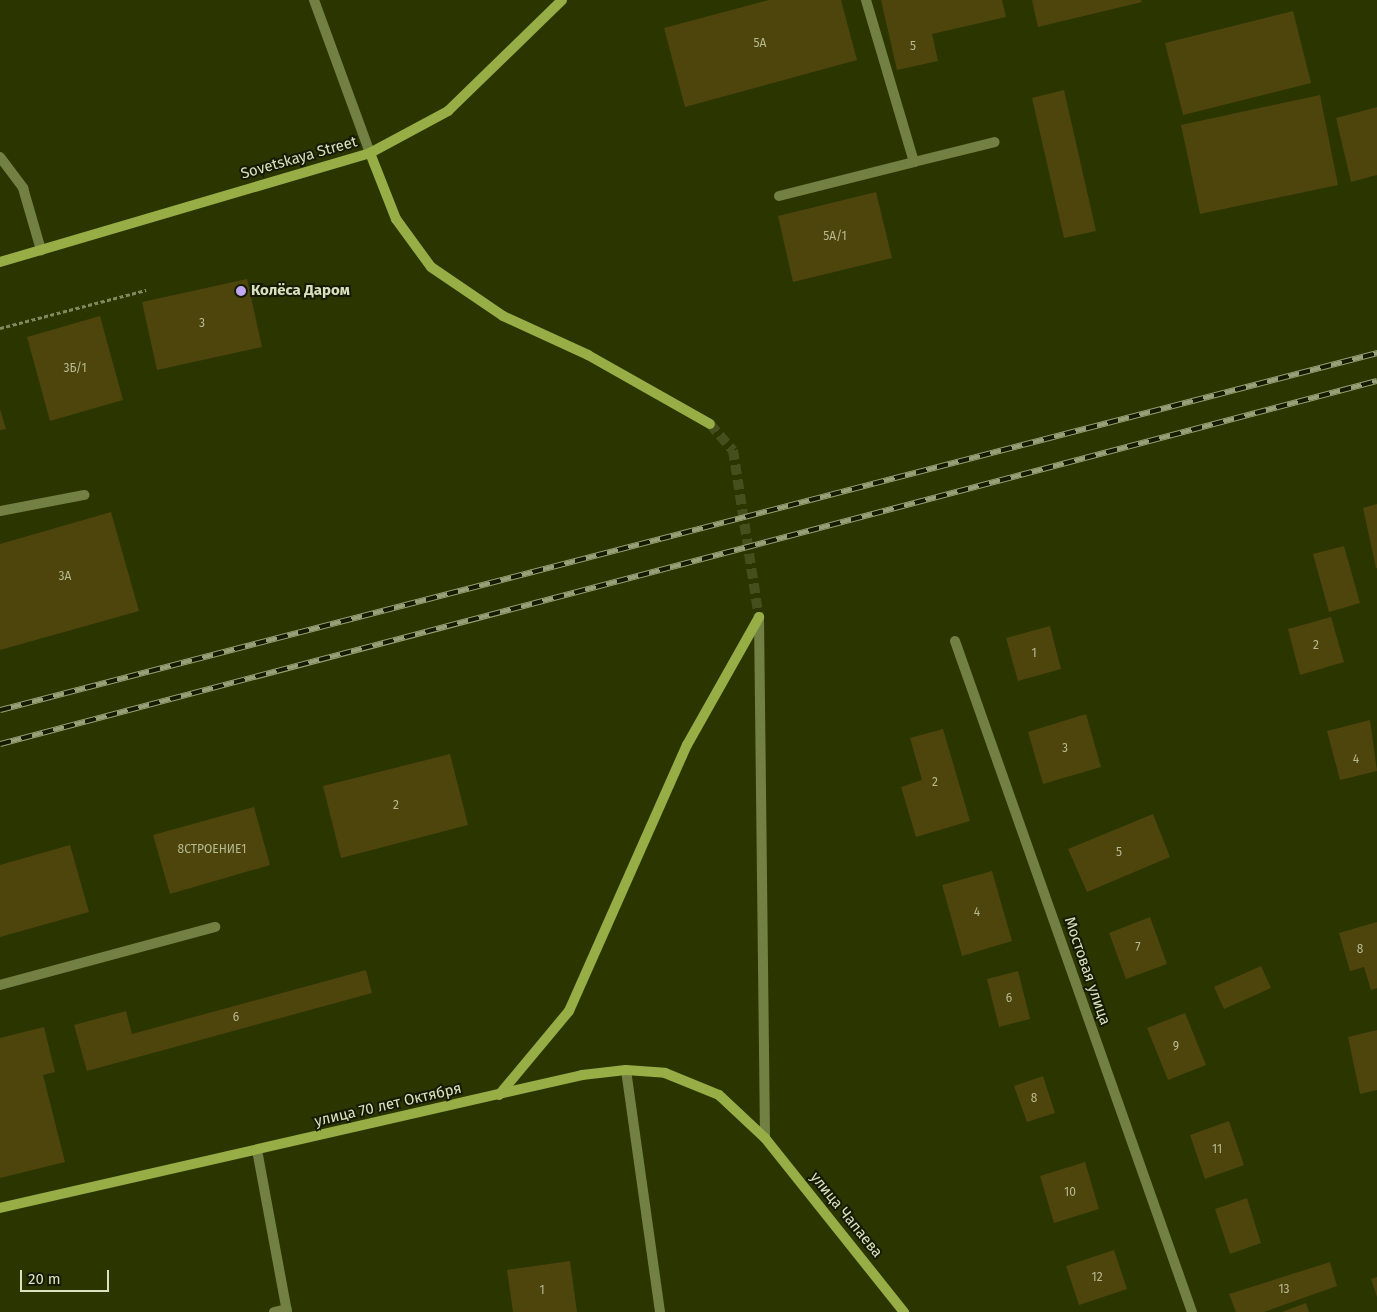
<!DOCTYPE html>
<meta charset="utf-8">
<style>
body{margin:0}
#map{position:relative;width:1377px;height:1312px;overflow:hidden;background:#2b3500;font-family:"Fira Sans",sans-serif}
div>[style]{position:absolute}
[style*='--x']{left:calc(var(--x)*1px);top:calc(var(--y)*1px);width:calc(var(--w)*1px);rotate:calc(var(--a)*1deg)}
.building>*{inset:0;background:#4e450c}
.secondary-tunnel>*{height:10px;margin-top:-5px;transform-origin:0;background:repeating-linear-gradient(90deg,#454f1d 0 10px,transparent 0 15px)}
.path>*{height:3px;margin-top:-1.5px;transform-origin:0;background:repeating-linear-gradient(90deg,#80895e 0 4px,transparent 0 6.5px)}
.lane>*{height:10px;margin:-5px;padding:0 5px;transform-origin:5px;border-radius:5px;background:#728043}
.street>*{height:10px;margin:-5px;padding:0 5px;transform-origin:5px;border-radius:5px;background:#728043}
.secondary>*{height:10px;margin:-5px;padding:0 5px;transform-origin:5px;border-radius:5px;background:#97ad46}
.rail>*{height:5.5px;margin-top:-2.75px;transform-origin:0;background:repeating-linear-gradient(90deg,#151b02 0 11px,#97a077 0 22px);box-sizing:border-box;border-block:1px solid #97a077}
.dots>*{width:14px;height:14px;translate:-50% -50%;box-sizing:border-box;border:2px solid #151b02;border-radius:50%}
span{translate:-50% -50%;white-space:nowrap;text-align:center;line-height:1.15;-webkit-text-stroke:4px #151b02;paint-order:stroke}
.number-label{font-size:12px;color:#b6ba93}
.number-label span{-webkit-text-stroke-width:0}
.street-label{font-size:15px;color:#d8e1c0}
.poi-label{font-size:15px;color:#d8e1c0;font-weight:700}
.left{translate:0 -50%;text-align:left}
.scale{position:absolute;left:20px;top:1270px;width:89px;height:22px;box-sizing:border-box;border:2px solid #d8e1c0;border-top:0;padding-left:6px;font-size:15px;line-height:18px;white-space:nowrap;color:#d8e1c0;-webkit-text-stroke:4px #151b02;paint-order:stroke}
</style>
<div id="map">
<div class="building">
<div style="clip-path:polygon(769px 0,841px 0,857px 60px,685px 107px,664px 28px)"></div>
<div style="clip-path:polygon(881px 0,1002px 0,1006px 17px,932px 34px,938px 61px,897px 70px)"></div>
<div style="clip-path:polygon(1032px 0,1141px 0,1142px 2px,1038px 27px)"></div>
<div style="clip-path:polygon(1293px 11px,1311px 83px,1183px 115px,1165px 43px)"></div>
<div style="clip-path:polygon(1064px 90px,1096px 231px,1064px 238px,1032px 98px)"></div>
<div style="clip-path:polygon(1320px 95px,1338px 185px,1200px 214px,1181px 125px)"></div>
<div style="clip-path:polygon(1377px 107px,1377px 175px,1351px 182px,1336px 118px)"></div>
<div style="clip-path:polygon(876px 192px,892px 258px,793px 282px,778px 216px)"></div>
<div style="clip-path:polygon(247px 279px,262px 347px,157px 370px,142px 302px)"></div>
<div style="clip-path:polygon(100px 316px,123px 400px,50px 421px,27px 337px)"></div>
<div style="clip-path:polygon(0 409px,6px 429px,0 430px)"></div>
<div style="clip-path:polygon(1377px 504px,1377px 568px,1376px 568px,1363px 508px)"></div>
<div style="clip-path:polygon(111px 512px,139px 611px,0 650px,0 544px)"></div>
<div style="clip-path:polygon(1344px 546px,1360px 603px,1329px 612px,1313px 554px)"></div>
<div style="clip-path:polygon(1331px 617px,1344px 662px,1300px 675px,1288px 629px)"></div>
<div style="clip-path:polygon(1050px 626px,1061px 669px,1018px 681px,1006px 638px)"></div>
<div style="clip-path:polygon(1086px 714px,1101px 767px,1043px 784px,1028px 732px)"></div>
<div style="clip-path:polygon(1370px 720px,1377px 771px,1340px 780px,1327px 731px)"></div>
<div style="clip-path:polygon(943px 729px,970px 821px,916px 837px,901px 787px,922px 780px,910px 738px)"></div>
<div style="clip-path:polygon(450px 754px,468px 825px,341px 858px,323px 786px)"></div>
<div style="clip-path:polygon(254px 807px,270px 865px,170px 894px,153px 835px)"></div>
<div style="clip-path:polygon(1153px 814px,1170px 857px,1087px 892px,1068px 849px)"></div>
<div style="clip-path:polygon(70px 845px,89px 912px,0 937px,0 865px)"></div>
<div style="clip-path:polygon(992px 871px,1012px 941px,962px 956px,942px 885px)"></div>
<div style="clip-path:polygon(1150px 917px,1167px 964px,1126px 979px,1109px 933px)"></div>
<div style="clip-path:polygon(1377px 922px,1377px 988px,1371px 990px,1364px 967px,1350px 971px,1339px 933px)"></div>
<div style="clip-path:polygon(1261px 966px,1271px 988px,1224px 1009px,1214px 987px)"></div>
<div style="clip-path:polygon(366px 970px,372px 993px,87px 1071px,74px 1025px,126px 1011px,132px 1034px)"></div>
<div style="clip-path:polygon(1018px 971px,1030px 1019px,999px 1027px,987px 979px)"></div>
<div style="clip-path:polygon(1185px 1013px,1206px 1065px,1168px 1080px,1147px 1028px)"></div>
<div style="clip-path:polygon(44px 1027px,55px 1072px,43px 1075px,65px 1162px,0 1178px,0 1038px)"></div>
<div style="clip-path:polygon(1377px 1030px,1377px 1090px,1360px 1094px,1348px 1037px)"></div>
<div style="clip-path:polygon(1043px 1076px,1055px 1113px,1027px 1122px,1014px 1086px)"></div>
<div style="clip-path:polygon(1229px 1121px,1244px 1165px,1205px 1179px,1190px 1135px)"></div>
<div style="clip-path:polygon(1085px 1162px,1099px 1209px,1054px 1223px,1040px 1176px)"></div>
<div style="clip-path:polygon(1247px 1198px,1261px 1243px,1230px 1254px,1215px 1209px)"></div>
<div style="clip-path:polygon(1114px 1250px,1127px 1289px,1079px 1305px,1066px 1266px)"></div>
<div style="clip-path:polygon(570px 1261px,577px 1312px,513px 1312px,507px 1270px)"></div>
<div style="clip-path:polygon(1330px 1262px,1337px 1286px,1264px 1312px,1236px 1312px,1229px 1294px)"></div>
<div style="clip-path:polygon(1377px 1277px,1377px 1297px,1371px 1279px)"></div>
<div style="clip-path:polygon(1306px 1303px,1309px 1312px,1282px 1312px)"></div>
</div>
<div class="secondary-tunnel">
<div style="--x:710;--y:424;--w:35;--a:49"></div>
<div style="--x:733;--y:450;--w:169;--a:81.2"></div>
</div>
<div class="path">
<div style="--x:0;--y:328;--w:151;--a:-14.6"></div>
</div>
<div class="lane">
<div style="--x:866;--y:0;--w:169;--a:73.5"></div>
<div style="--x:914;--y:162;--w:83;--a:-13.9"></div>
<div style="--x:0;--y:157;--w:39;--a:53"></div>
<div style="--x:23;--y:188;--w:65;--a:73.8"></div>
<div style="--x:779;--y:196;--w:139;--a:-14.1"></div>
<div style="--x:0;--y:511;--w:86;--a:-10.8"></div>
<div style="--x:759;--y:617;--w:521;--a:89.34"></div>
<div style="--x:0;--y:985;--w:223;--a:-15.1"></div>
<div style="--x:626;--y:1070;--w:244;--a:82"></div>
<div style="--x:257;--y:1150;--w:165;--a:79.5"></div>
<div style="--x:274;--y:1312;--w:13;--a:-13"></div>
</div>
<div class="street">
<div style="--x:314;--y:0;--w:163;--a:69.9"></div>
<div style="--x:955;--y:641;--w:712;--a:70.55"></div>
</div>
<div class="secondary">
<div style="--x:370;--y:153;--w:71;--a:68.5"></div>
<div style="--x:396;--y:219;--w:59;--a:53.9"></div>
<div style="--x:431;--y:267;--w:87;--a:34.2"></div>
<div style="--x:503;--y:316;--w:94;--a:24.6"></div>
<div style="--x:588;--y:355;--w:140;--a:29.5"></div>
<div style="--x:0;--y:262;--w:386;--a:-16.4"></div>
<div style="--x:370;--y:153;--w:89;--a:-28.3"></div>
<div style="--x:448;--y:111;--w:159;--a:-44.2"></div>
<div style="--x:499;--y:1095;--w:109;--a:-50.2"></div>
<div style="--x:569;--y:1011;--w:291;--a:-66.1"></div>
<div style="--x:687;--y:745;--w:147;--a:-60.6"></div>
<div style="--x:0;--y:1208;--w:597;--a:-12.87"></div>
<div style="--x:582;--y:1075;--w:44;--a:-6.5"></div>
<div style="--x:626;--y:1070;--w:39;--a:4"></div>
<div style="--x:665;--y:1073;--w:58;--a:22.2"></div>
<div style="--x:719;--y:1095;--w:63;--a:43.1"></div>
<div style="--x:765;--y:1138;--w:223;--a:51.4"></div>
</div>
<div class="rail">
<div style="--x:0;--y:710;--w:1423;--a:-14.53"></div>
<div style="--x:0;--y:744;--w:1424;--a:-14.77"></div>
</div>
<div class="dots">
<div style="left:241px;top:291px;background:#c2a8f2"></div>
</div>
<div class="number-label">
<span style="left:760px;top:44px">5А</span>
<span style="left:913px;top:47px">5</span>
<span style="left:835px;top:237px">5А/1</span>
<span style="left:202px;top:324px">3</span>
<span style="left:75px;top:369px">3Б/1</span>
<span style="left:65px;top:577px">3А</span>
<span style="left:1316px;top:646px">2</span>
<span style="left:1034px;top:654px">1</span>
<span style="left:1065px;top:749px">3</span>
<span style="left:1356px;top:760px">4</span>
<span style="left:935px;top:783px">2</span>
<span style="left:396px;top:806px">2</span>
<span style="left:212px;top:850px">8СТРОЕНИЕ1</span>
<span style="left:1119px;top:853px">5</span>
<span style="left:977px;top:913px">4</span>
<span style="left:1138px;top:948px">7</span>
<span style="left:1360px;top:950px">8</span>
<span style="left:1009px;top:999px">6</span>
<span style="left:236px;top:1018px">6</span>
<span style="left:1176px;top:1047px">9</span>
<span style="left:1034px;top:1099px">8</span>
<span style="left:1217px;top:1150px">11</span>
<span style="left:1070px;top:1193px">10</span>
<span style="left:1097px;top:1278px">12</span>
<span style="left:1284px;top:1290px">13</span>
<span style="left:542px;top:1291px">1</span>
</div>
<div class="street-label">
<span style="left:299px;top:158px;rotate:-16deg">Sovetskaya Street</span>
<span style="left:1087px;top:971px;rotate:71deg">Мостовая улица</span>
<span style="left:388px;top:1105px;rotate:-13deg">улица 70 лет Октября</span>
<span style="left:846px;top:1215px;rotate:51deg">улица Чапаева</span>
</div>
<div class="poi-label">
<span class="left" style="left:251px;top:291px">Колёса Даром</span>
</div>
<div class="scale">20 m</div>
</div>
